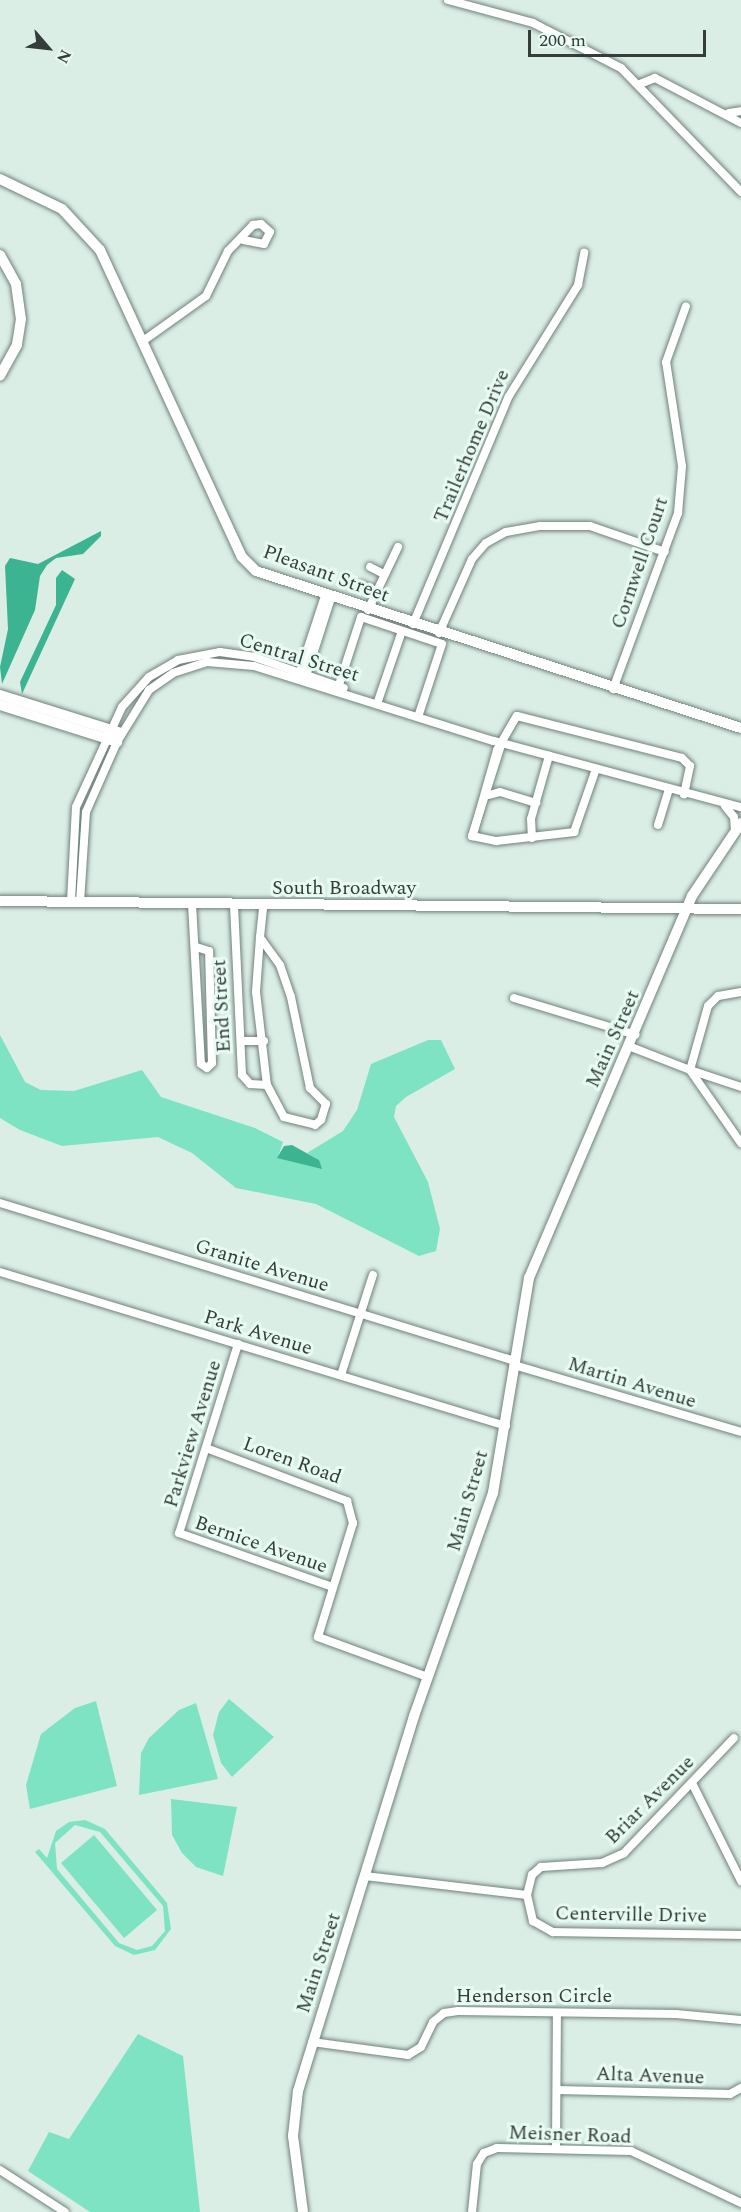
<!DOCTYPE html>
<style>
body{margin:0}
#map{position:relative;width:741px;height:2212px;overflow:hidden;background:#daeee6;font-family:Spectral,serif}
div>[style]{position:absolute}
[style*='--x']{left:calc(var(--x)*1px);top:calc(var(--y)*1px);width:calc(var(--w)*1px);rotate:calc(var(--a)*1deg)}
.green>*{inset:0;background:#7ee3c2}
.water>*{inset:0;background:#3cb492}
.roads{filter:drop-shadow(0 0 2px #70827b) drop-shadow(0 0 2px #70827b)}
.minor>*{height:8px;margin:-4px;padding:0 4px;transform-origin:4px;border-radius:4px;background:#fff}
.major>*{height:10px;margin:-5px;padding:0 5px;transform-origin:5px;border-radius:5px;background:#fff}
span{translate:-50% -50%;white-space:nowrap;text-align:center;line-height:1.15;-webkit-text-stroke:6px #e7fbf3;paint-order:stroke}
.street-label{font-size:20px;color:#353d3a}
.north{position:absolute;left:18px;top:18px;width:60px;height:60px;-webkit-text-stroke:4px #e7fbf3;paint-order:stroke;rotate:118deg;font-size:16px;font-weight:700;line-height:24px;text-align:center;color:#353d3a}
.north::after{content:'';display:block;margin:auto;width:21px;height:27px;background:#353d3a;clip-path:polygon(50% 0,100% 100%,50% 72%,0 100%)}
.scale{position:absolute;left:528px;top:30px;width:178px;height:27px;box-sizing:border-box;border:3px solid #353d3a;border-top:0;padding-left:8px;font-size:18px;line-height:21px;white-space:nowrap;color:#353d3a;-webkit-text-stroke:4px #e7fbf3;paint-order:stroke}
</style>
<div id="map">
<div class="green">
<div style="clip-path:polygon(0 1035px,25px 1082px,41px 1090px,74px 1091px,142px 1070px,161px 1097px,255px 1128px,283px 1142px,278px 1157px,319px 1160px,307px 1153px,343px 1131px,357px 1110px,371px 1064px,428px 1040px,441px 1040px,455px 1069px,406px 1097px,396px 1106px,394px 1117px,428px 1182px,440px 1229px,436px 1251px,419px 1256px,316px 1204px,236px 1188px,192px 1153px,158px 1137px,62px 1146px,20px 1130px,0 1118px)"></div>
<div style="clip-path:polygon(229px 1699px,274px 1737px,232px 1777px,221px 1763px,213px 1735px,219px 1712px)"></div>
<div style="clip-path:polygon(96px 1701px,117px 1786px,30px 1809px,26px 1785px,41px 1734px,75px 1708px)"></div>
<div style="clip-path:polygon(196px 1703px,218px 1779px,139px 1795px,141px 1753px,149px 1738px,179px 1710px)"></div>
<div style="clip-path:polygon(171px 1799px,237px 1807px,223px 1876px,196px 1867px,182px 1853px,172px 1835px)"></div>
<div style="clip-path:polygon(evenodd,85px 1820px,105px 1829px,167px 1903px,171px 1929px,155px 1950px,134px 1955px,115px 1946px,35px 1852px,39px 1849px,47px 1858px,56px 1831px,69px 1822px,85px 1820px,75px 1825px,100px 1832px,163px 1906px,165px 1931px,152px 1946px,137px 1950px,119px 1943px,57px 1869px,55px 1843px,75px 1825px)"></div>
<div style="clip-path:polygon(94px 1835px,157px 1910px,124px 1938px,61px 1863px)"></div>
<div style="clip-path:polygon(138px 2034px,183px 2056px,200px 2212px,90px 2212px,28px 2171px,49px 2132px,69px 2139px)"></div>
</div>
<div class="water">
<div style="clip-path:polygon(101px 531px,101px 536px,83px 554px,56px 558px,47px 565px,40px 576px,35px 610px,2px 684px,0 667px,8px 629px,5px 566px,10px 558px,38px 564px)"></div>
<div style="clip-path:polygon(62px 570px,75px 579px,22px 694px,20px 682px,56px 605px,56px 578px)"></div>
<div style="clip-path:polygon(292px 1145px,319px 1160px,322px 1169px,277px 1158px,284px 1146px)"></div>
</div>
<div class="roads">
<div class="minor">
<div style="--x:448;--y:0;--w:88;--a:15.1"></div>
<div style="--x:533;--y:23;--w:99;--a:27.1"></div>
<div style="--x:621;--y:68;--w:173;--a:45.9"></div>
<div style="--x:640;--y:84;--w:16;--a:-22"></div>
<div style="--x:655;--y:78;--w:97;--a:27.6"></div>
<div style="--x:729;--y:113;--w:12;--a:-9"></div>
<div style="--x:143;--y:341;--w:77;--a:-35.5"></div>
<div style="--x:206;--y:296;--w:50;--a:-63.9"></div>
<div style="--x:228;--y:251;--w:36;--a:-46"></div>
<div style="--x:253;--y:225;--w:8;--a:-7"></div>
<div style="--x:261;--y:224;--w:12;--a:42"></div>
<div style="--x:270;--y:232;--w:13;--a:117"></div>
<div style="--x:264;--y:244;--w:21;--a:-169"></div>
<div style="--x:370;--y:567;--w:16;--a:27"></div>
<div style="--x:361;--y:585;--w:16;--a:22"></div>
<div style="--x:368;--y:610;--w:70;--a:-64.5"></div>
<div style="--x:413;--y:624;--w:247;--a:-67.2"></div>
<div style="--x:509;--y:396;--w:131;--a:-58.1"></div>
<div style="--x:578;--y:285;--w:33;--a:-79"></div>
<div style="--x:439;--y:633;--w:81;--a:-66"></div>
<div style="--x:472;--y:559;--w:21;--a:-49"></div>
<div style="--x:486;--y:543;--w:23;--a:-29"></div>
<div style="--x:506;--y:532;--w:35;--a:-10"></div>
<div style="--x:540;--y:526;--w:50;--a:0"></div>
<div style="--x:590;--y:526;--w:79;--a:19.1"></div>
<div style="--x:298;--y:678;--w:86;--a:-71.8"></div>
<div style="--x:305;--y:679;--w:85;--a:-72.2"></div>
<div style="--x:613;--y:689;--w:188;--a:-69.7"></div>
<div style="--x:678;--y:513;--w:47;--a:-85.1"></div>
<div style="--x:682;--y:466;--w:105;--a:-98.7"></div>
<div style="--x:666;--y:362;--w:59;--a:-70.3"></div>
<div style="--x:337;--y:691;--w:78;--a:-72"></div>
<div style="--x:361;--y:617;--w:85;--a:18.4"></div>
<div style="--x:442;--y:644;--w:77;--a:108.2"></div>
<div style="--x:377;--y:704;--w:77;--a:-71.1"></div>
<div style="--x:502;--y:742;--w:99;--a:107.7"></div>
<div style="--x:472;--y:836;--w:25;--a:12"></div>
<div style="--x:496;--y:841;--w:79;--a:-6.6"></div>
<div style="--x:574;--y:832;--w:67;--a:-70.8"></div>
<div style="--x:489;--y:795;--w:11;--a:-15"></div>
<div style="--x:500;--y:792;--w:38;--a:17"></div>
<div style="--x:725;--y:806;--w:14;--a:51"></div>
<div style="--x:734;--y:817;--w:14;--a:86"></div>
<div style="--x:658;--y:825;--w:37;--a:-73"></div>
<div style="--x:474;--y:831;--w:84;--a:-74.1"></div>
<div style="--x:497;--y:750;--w:39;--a:-60"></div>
<div style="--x:517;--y:716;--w:170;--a:14.3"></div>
<div style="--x:682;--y:758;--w:11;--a:45"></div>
<div style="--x:690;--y:766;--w:29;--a:102"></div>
<div style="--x:532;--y:838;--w:19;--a:-93"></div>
<div style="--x:531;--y:819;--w:66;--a:-74.1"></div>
<div style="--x:71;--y:902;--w:95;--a:-87"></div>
<div style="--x:76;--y:807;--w:110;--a:-65.3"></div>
<div style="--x:122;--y:707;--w:40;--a:-48"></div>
<div style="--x:149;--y:677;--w:34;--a:-30"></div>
<div style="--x:178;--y:660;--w:43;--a:-10.8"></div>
<div style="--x:220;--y:652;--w:34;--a:8"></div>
<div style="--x:254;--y:657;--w:95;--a:19"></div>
<div style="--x:80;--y:902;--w:90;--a:-86.2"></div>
<div style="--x:86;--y:812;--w:77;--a:-66.1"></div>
<div style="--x:117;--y:742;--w:61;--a:-58.4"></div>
<div style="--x:149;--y:690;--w:29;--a:-35"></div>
<div style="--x:173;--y:673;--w:36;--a:-18"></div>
<div style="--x:207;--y:662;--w:47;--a:4.9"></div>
<div style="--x:254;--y:666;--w:251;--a:17.4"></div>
<div style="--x:494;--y:741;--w:256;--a:15"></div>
<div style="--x:192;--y:904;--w:160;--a:86.8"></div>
<div style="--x:201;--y:1064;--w:7;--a:34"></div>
<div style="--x:207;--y:1068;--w:7;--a:-45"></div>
<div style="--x:212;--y:1063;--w:112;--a:-91.5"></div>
<div style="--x:209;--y:951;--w:14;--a:-163"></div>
<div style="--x:234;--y:905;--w:170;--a:87.3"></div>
<div style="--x:242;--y:1075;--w:12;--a:48"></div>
<div style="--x:250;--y:1084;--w:17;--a:3"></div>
<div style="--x:260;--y:937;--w:55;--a:94.2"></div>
<div style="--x:256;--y:992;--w:94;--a:83.3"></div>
<div style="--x:267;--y:1085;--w:36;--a:62"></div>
<div style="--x:284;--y:1117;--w:32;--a:14"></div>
<div style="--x:315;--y:1125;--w:8;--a:-40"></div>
<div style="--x:321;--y:1120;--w:17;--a:-73"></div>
<div style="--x:326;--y:1104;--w:23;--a:-135"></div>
<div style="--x:310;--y:1088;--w:93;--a:-101.8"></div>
<div style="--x:291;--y:997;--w:34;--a:-109"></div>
<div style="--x:280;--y:965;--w:34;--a:-126"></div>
<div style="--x:260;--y:937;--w:31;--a:-84"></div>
<div style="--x:741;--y:992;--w:23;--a:170"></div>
<div style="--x:718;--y:996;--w:14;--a:135"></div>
<div style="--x:708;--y:1006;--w:66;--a:105.7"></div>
<div style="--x:690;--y:1070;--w:54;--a:18.4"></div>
<div style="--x:514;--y:998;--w:127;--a:16.9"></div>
<div style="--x:241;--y:1041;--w:23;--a:0"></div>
<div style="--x:631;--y:1047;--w:63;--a:21.3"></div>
<div style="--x:690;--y:1070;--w:89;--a:55.1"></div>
<div style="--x:0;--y:1203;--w:539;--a:17.06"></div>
<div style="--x:0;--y:1272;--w:529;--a:16.93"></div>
<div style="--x:238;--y:1344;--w:198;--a:107.3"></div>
<div style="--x:179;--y:1533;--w:162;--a:19.4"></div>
<div style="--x:514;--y:1365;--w:237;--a:16.4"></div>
<div style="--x:341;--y:1375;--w:105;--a:-72.3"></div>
<div style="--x:206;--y:1448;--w:151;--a:20.6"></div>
<div style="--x:347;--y:1501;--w:23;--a:75"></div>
<div style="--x:353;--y:1523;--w:119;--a:107.1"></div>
<div style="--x:318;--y:1637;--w:117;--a:20"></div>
<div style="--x:692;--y:1783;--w:110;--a:63.4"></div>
<div style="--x:365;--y:1876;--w:163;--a:6.7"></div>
<div style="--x:527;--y:1895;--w:27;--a:77"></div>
<div style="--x:533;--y:1921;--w:23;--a:29"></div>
<div style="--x:553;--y:1932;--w:188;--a:0.9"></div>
<div style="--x:527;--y:1895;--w:21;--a:-76"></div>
<div style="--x:532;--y:1875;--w:12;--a:-42"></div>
<div style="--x:541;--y:1867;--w:61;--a:-3.8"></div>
<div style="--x:602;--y:1863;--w:24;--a:-24"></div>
<div style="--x:624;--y:1853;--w:159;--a:-46.3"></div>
<div style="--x:312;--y:2042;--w:97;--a:7.7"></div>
<div style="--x:408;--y:2055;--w:15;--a:-32"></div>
<div style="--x:421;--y:2047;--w:28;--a:-64"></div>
<div style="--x:433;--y:2022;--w:14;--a:-39"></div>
<div style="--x:444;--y:2013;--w:14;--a:-8"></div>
<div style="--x:458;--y:2011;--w:218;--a:0.8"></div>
<div style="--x:676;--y:2014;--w:65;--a:5.3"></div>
<div style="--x:557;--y:2090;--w:173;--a:1.3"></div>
<div style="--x:730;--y:2094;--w:13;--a:-29"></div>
<div style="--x:556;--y:2148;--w:135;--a:-89.6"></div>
<div style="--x:0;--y:2170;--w:77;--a:32.9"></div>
<div style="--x:472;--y:2212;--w:48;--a:-84.1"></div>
<div style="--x:477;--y:2164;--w:13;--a:-58"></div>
<div style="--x:484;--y:2153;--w:14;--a:-21"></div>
<div style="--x:497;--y:2148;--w:134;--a:1.3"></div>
<div style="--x:631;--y:2151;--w:122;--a:25.3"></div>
</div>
<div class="major">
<div style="--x:0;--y:179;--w:69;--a:25.8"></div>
<div style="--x:62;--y:209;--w:56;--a:47.2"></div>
<div style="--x:100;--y:250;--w:338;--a:65.2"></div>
<div style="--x:242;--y:557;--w:20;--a:45"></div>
<div style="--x:256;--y:571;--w:510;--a:17.94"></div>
<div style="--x:0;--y:255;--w:33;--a:61"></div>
<div style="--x:16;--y:284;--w:35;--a:82"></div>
<div style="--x:21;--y:319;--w:26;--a:99"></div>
<div style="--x:17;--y:345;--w:35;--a:119"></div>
<div style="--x:0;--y:695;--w:127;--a:17.4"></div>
<div style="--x:0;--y:705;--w:123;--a:17.5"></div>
<div style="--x:0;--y:901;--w:741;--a:0.62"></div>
<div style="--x:303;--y:2212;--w:77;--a:-97.5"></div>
<div style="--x:293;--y:2136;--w:45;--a:-83.7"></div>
<div style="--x:298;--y:2091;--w:393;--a:-72.8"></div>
<div style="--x:414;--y:1716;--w:237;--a:-70.5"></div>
<div style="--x:493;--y:1493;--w:218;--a:-80.5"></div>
<div style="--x:529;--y:1278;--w:415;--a:-66.9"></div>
<div style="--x:692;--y:896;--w:88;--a:-56.1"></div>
</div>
</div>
<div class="street-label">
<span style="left:472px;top:446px;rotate:-67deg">Trailerhome Drive</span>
<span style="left:640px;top:563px;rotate:-71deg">Cornwell Court</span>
<span style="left:326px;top:574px;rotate:20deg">Pleasant Street</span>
<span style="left:299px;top:658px;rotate:17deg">Central Street</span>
<span style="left:344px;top:888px">South Broadway</span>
<span style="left:222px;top:1006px;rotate:-93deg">End Street</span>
<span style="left:613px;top:1039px;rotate:-66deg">Main Street</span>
<span style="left:262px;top:1266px;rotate:17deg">Granite Avenue</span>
<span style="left:258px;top:1333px;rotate:17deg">Park Avenue</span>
<span style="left:632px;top:1383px;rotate:17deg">Martin Avenue</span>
<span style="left:193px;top:1434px;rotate:-73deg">Parkview Avenue</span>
<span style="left:292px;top:1461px;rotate:20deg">Loren Road</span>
<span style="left:468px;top:1501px;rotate:-74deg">Main Street</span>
<span style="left:261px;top:1545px;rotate:19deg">Bernice Avenue</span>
<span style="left:650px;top:1800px;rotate:-45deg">Briar Avenue</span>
<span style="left:631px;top:1915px;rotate:1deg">Centerville Drive</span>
<span style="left:319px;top:1963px;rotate:-72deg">Main Street</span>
<span style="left:534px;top:1996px">Henderson Circle</span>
<span style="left:650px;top:2076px;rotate:2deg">Alta Avenue</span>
<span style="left:570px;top:2135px;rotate:2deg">Meisner Road</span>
</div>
<div class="north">N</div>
<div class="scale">200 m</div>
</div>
